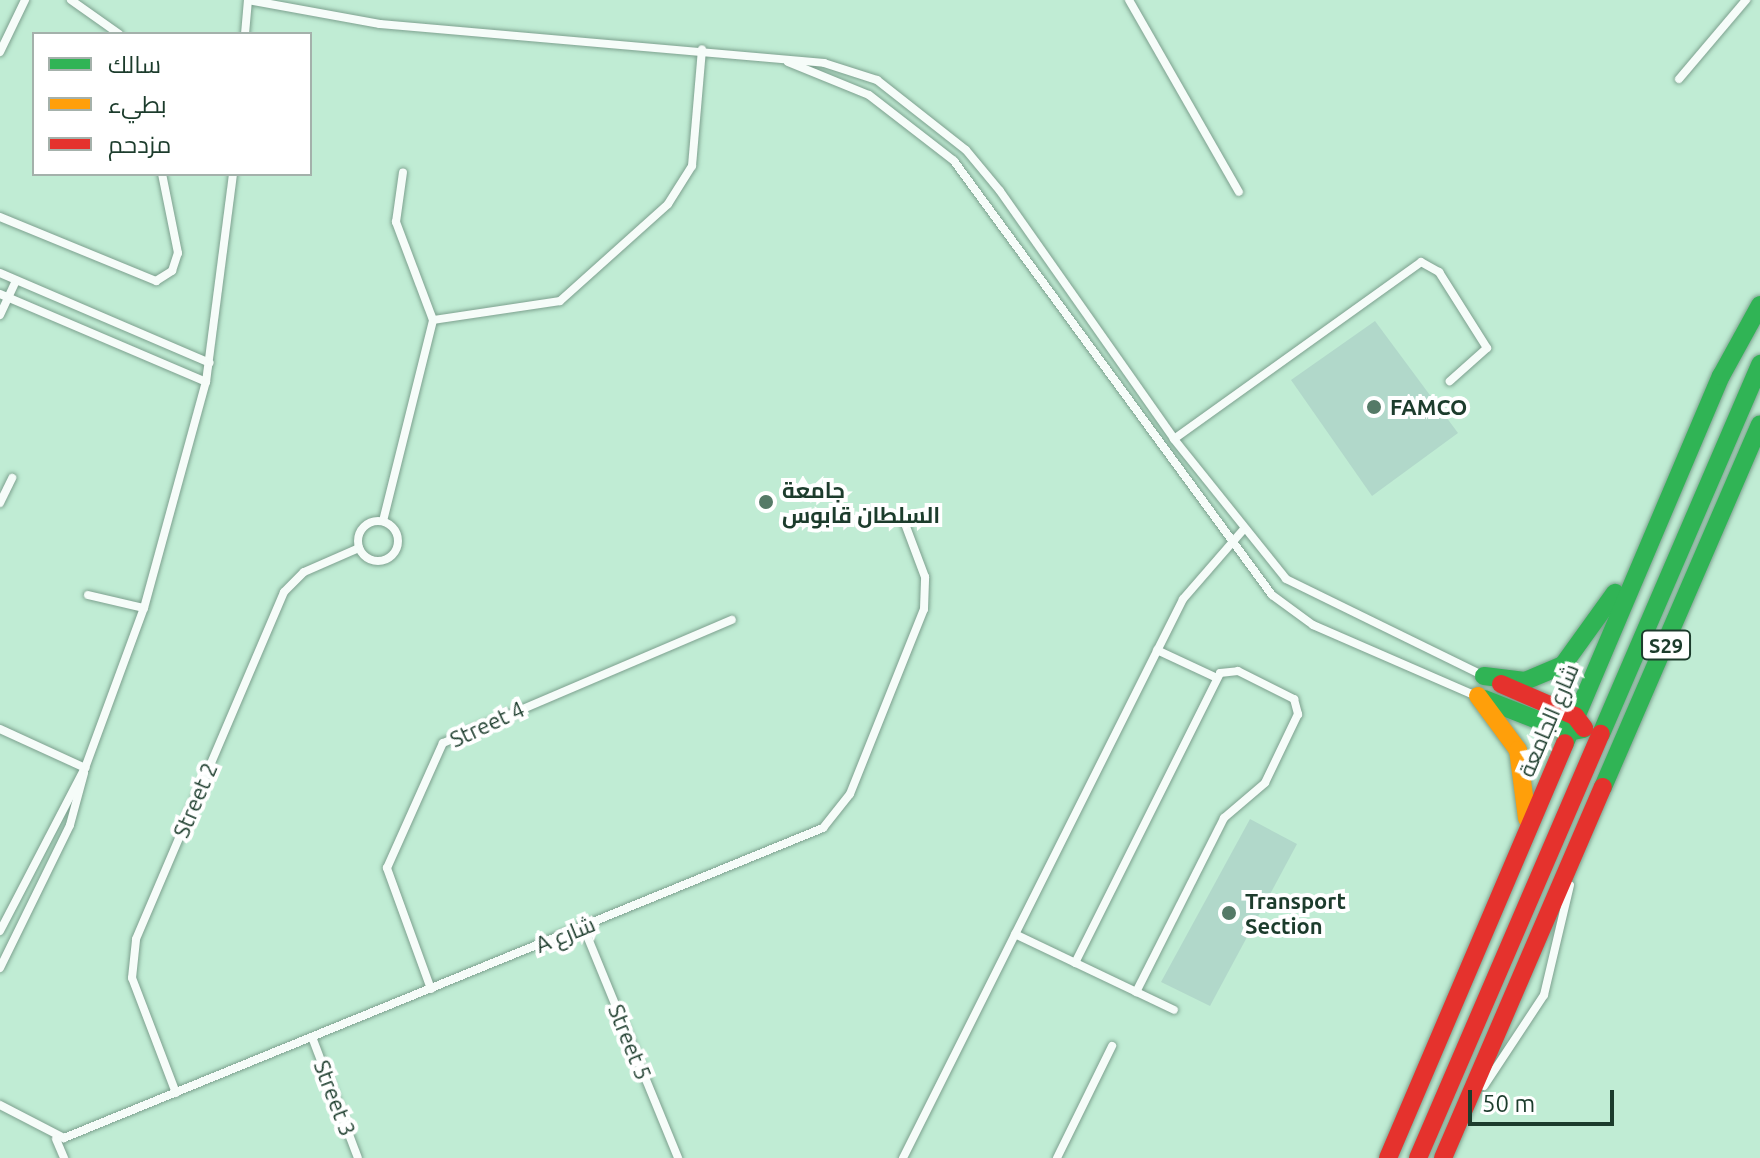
<!DOCTYPE html>
<meta charset="utf-8">
<style>
body{margin:0}
#map{position:relative;width:1760px;height:1158px;overflow:hidden;background:#c0ecd4;font-family:Ubuntu,Cairo,sans-serif}
div>[style]{position:absolute}
[style*='--x']{left:calc(var(--x)*1px);top:calc(var(--y)*1px);width:calc(var(--w)*1px);rotate:calc(var(--a)*1deg)}
.building>*{inset:0;background:#b1d8ca}
.roads{filter:drop-shadow(0 0 2px #7da18f) drop-shadow(0 0 2px #7da18f)}
.lane>*{height:8px;margin:-4px;padding:0 4px;transform-origin:4px;border-radius:4px;background:#f6fcf9}
.lane>.ring{margin:-4px;padding:0;box-sizing:content-box;background:none;border:8px solid #f6fcf9;border-radius:50%}
.fast>*{height:18px;margin:-9px;padding:0 9px;transform-origin:9px;border-radius:9px;background:#30b455}
.slow>*{height:18px;margin:-9px;padding:0 9px;transform-origin:9px;border-radius:9px;background:#ff9f0a}
.jam>*{height:18px;margin:-9px;padding:0 9px;transform-origin:9px;border-radius:9px;background:#e5322d}
.dots>*{width:22px;height:22px;translate:-50% -50%;box-sizing:border-box;border:4px solid #fff;border-radius:50%}
span{translate:-50% -50%;white-space:nowrap;text-align:center;line-height:1.15;-webkit-text-stroke:8px #fff;paint-order:stroke}
.shield-label span{padding:2px 6px;background:#fff;border:2px solid;border-radius:6px;-webkit-text-stroke-width:0}
.shield-label{font-size:20px;color:#1c3c2c;font-weight:700}
.poi-label{font-size:22px;color:#1c3c2c;font-weight:700}
.left{translate:0 -50%;text-align:left}
.street-label{font-size:22px;color:#1c3c2c}
.legend{position:absolute;left:32px;top:32px;width:280px;height:144px;box-sizing:border-box;background:#fff;border:2px solid #a4b1ab;margin:0;padding:10px 14px;list-style:none;font-size:24px;color:#1c3c2c}
.legend li{display:flex;align-items:center;gap:16px;height:40px}
.legend b{width:40px;border:2px solid #a4b1ab}
.scale{position:absolute;left:1468px;top:1090px;width:146px;height:36px;box-sizing:border-box;border:4px solid #1c3c2c;border-top:0;padding-left:10px;font-size:24px;line-height:28px;white-space:nowrap;color:#1c3c2c;-webkit-text-stroke:6px #fff;paint-order:stroke}
</style>
<div id="map">
<div class="building">
<div style="clip-path:polygon(1375px 321px,1458px 433px,1372px 496px,1291px 380px)"></div>
<div style="clip-path:polygon(1250px 819px,1297px 844px,1210px 1006px,1161px 982px)"></div>
</div>
<div class="roads">
<div class="lane">
<div style="--x:71;--y:0;--w:59;--a:35.3"></div>
<div style="--x:248;--y:0;--w:134;--a:10.3"></div>
<div style="--x:380;--y:24;--w:446;--a:5"></div>
<div style="--x:824;--y:63;--w:56;--a:17.8"></div>
<div style="--x:877;--y:80;--w:113;--a:38.2"></div>
<div style="--x:966;--y:150;--w:53;--a:50.3"></div>
<div style="--x:1000;--y:191;--w:303;--a:54.9"></div>
<div style="--x:1174;--y:439;--w:179;--a:51.3"></div>
<div style="--x:1286;--y:579;--w:218;--a:26.1"></div>
<div style="--x:1129;--y:0;--w:221;--a:60.2"></div>
<div style="--x:245;--y:34;--w:34;--a:-85"></div>
<div style="--x:0;--y:52;--w:58;--a:-64.3"></div>
<div style="--x:788;--y:62;--w:87;--a:22.2"></div>
<div style="--x:869;--y:95;--w:108;--a:37.8"></div>
<div style="--x:954;--y:161;--w:538;--a:53.77"></div>
<div style="--x:1272;--y:595;--w:51;--a:36.2"></div>
<div style="--x:1313;--y:625;--w:178;--a:23.5"></div>
<div style="--x:1679;--y:79;--w:104;--a:-49.7"></div>
<div style="--x:0;--y:217;--w:169;--a:22.3"></div>
<div style="--x:156;--y:281;--w:19;--a:-32"></div>
<div style="--x:172;--y:271;--w:19;--a:-72"></div>
<div style="--x:178;--y:253;--w:81;--a:-101.4"></div>
<div style="--x:0;--y:273;--w:228;--a:23.2"></div>
<div style="--x:0;--y:294;--w:224;--a:23.1"></div>
<div style="--x:0;--y:315;--w:38;--a:-65"></div>
<div style="--x:433;--y:320;--w:128;--a:-8.5"></div>
<div style="--x:560;--y:301;--w:145;--a:-41.9"></div>
<div style="--x:668;--y:204;--w:45;--a:-57.7"></div>
<div style="--x:692;--y:166;--w:117;--a:-85.1"></div>
<div style="--x:1174;--y:439;--w:304;--a:-35.6"></div>
<div style="--x:1421;--y:262;--w:21;--a:29"></div>
<div style="--x:1439;--y:272;--w:90;--a:57.7"></div>
<div style="--x:1487;--y:348;--w:50;--a:138.3"></div>
<div style="--x:0;--y:503;--w:28;--a:-64"></div>
<div class="ring" style="left:358px;top:521px;width:32px;height:32px"></div>
<div style="--x:383;--y:521;--w:207;--a:-76"></div>
<div style="--x:433;--y:320;--w:105;--a:-110.7"></div>
<div style="--x:396;--y:222;--w:50;--a:-82"></div>
<div style="--x:88;--y:595;--w:57;--a:13.1"></div>
<div style="--x:1157;--y:650;--w:66;--a:25"></div>
<div style="--x:0;--y:729;--w:94;--a:24.6"></div>
<div style="--x:583;--y:926;--w:251;--a:67.7"></div>
<div style="--x:0;--y:931;--w:184;--a:-62.5"></div>
<div style="--x:85;--y:768;--w:171;--a:-69.8"></div>
<div style="--x:144;--y:608;--w:234;--a:-74.7"></div>
<div style="--x:206;--y:382;--w:210;--a:-82.6"></div>
<div style="--x:1015;--y:934;--w:176;--a:25.5"></div>
<div style="--x:1075;--y:963;--w:324;--a:-63.4"></div>
<div style="--x:1220;--y:673;--w:18;--a:-6"></div>
<div style="--x:1238;--y:671;--w:63;--a:26.6"></div>
<div style="--x:1294;--y:699;--w:16;--a:75"></div>
<div style="--x:1298;--y:714;--w:76;--a:115.6"></div>
<div style="--x:1265;--y:783;--w:54;--a:139.5"></div>
<div style="--x:1224;--y:818;--w:195;--a:116.8"></div>
<div style="--x:0;--y:968;--w:159;--a:-63.9"></div>
<div style="--x:70;--y:825;--w:54;--a:-74.9"></div>
<div style="--x:431;--y:989;--w:129;--a:-110"></div>
<div style="--x:387;--y:868;--w:137;--a:-65.9"></div>
<div style="--x:443;--y:743;--w:314;--a:-23.1"></div>
<div style="--x:312;--y:1037;--w:129;--a:69.2"></div>
<div style="--x:1484;--y:1086;--w:109;--a:-56.6"></div>
<div style="--x:1544;--y:995;--w:113;--a:-76.7"></div>
<div style="--x:176;--y:1093;--w:123;--a:-110.9"></div>
<div style="--x:132;--y:978;--w:39;--a:-84"></div>
<div style="--x:136;--y:939;--w:377;--a:-66.9"></div>
<div style="--x:284;--y:592;--w:28;--a:-45"></div>
<div style="--x:304;--y:572;--w:60;--a:-23.6"></div>
<div style="--x:0;--y:1105;--w:72;--a:27.3"></div>
<div style="--x:64;--y:1138;--w:820;--a:-22.22"></div>
<div style="--x:823;--y:828;--w:43;--a:-51.5"></div>
<div style="--x:850;--y:794;--w:199;--a:-68.2"></div>
<div style="--x:924;--y:609;--w:32;--a:-88"></div>
<div style="--x:925;--y:577;--w:60;--a:-110.6"></div>
<div style="--x:56;--y:1139;--w:21;--a:67"></div>
<div style="--x:903;--y:1158;--w:625;--a:-63.39"></div>
<div style="--x:1183;--y:599;--w:91;--a:-49"></div>
<div style="--x:1057;--y:1158;--w:125;--a:-63.8"></div>
</div>
<div class="fast">
<div style="--x:1484;--y:676;--w:41;--a:7"></div>
<div style="--x:1525;--y:681;--w:41;--a:-22.8"></div>
<div style="--x:1563;--y:665;--w:89;--a:-54.2"></div>
<div style="--x:1484;--y:699;--w:90;--a:21.4"></div>
<div style="--x:1568;--y:732;--w:16;--a:-11"></div>
<div style="--x:1601;--y:734;--w:403;--a:-66.7"></div>
<div style="--x:1565;--y:743;--w:399;--a:-67"></div>
<div style="--x:1721;--y:376;--w:81;--a:-61.2"></div>
<div style="--x:1603;--y:787;--w:395;--a:-66.6"></div>
</div>
<div class="slow">
<div style="--x:1478;--y:696;--w:67;--a:53.5"></div>
<div style="--x:1518;--y:750;--w:69;--a:82.5"></div>
</div>
<div class="jam">
<div style="--x:1501;--y:684;--w:81;--a:23.4"></div>
<div style="--x:1575;--y:716;--w:15;--a:53"></div>
<div style="--x:1388;--y:1158;--w:451;--a:-66.9"></div>
<div style="--x:1418;--y:1158;--w:462;--a:-66.7"></div>
<div style="--x:1443;--y:1158;--w:404;--a:-66.7"></div>
</div>
</div>
<div class="dots">
<div style="left:1374px;top:407px;background:#557a67"></div>
<div style="left:766px;top:502px;background:#557a67"></div>
<div style="left:1229px;top:913px;background:#557a67"></div>
</div>
<div class="shield-label">
<span style="left:1666px;top:645px">S29</span>
</div>
<div class="poi-label">
<span class="left" style="left:1390px;top:407px">FAMCO</span>
<span class="left" style="left:782px;top:502px">جامعة<br>السلطان قابوس</span>
<span class="left" style="left:1245px;top:913px">Transport<br>Section</span>
</div>
<div class="street-label">
<span style="left:1548px;top:720px;rotate:-67deg">شارع الجامعة</span>
<span style="left:487px;top:724px;rotate:-25deg">Street 4</span>
<span style="left:195px;top:800px;rotate:-67deg">Street 2</span>
<span style="left:565px;top:934px;rotate:-22deg">A شارع</span>
<span style="left:630px;top:1042px;rotate:68deg">Street 5</span>
<span style="left:335px;top:1098px;rotate:69deg">Street 3</span>
</div>
<ul class="legend">
<li><b style="height:10px;background:#30b455"></b>سالك</li>
<li><b style="height:10px;background:#ff9f0a"></b>بطيء</li>
<li><b style="height:10px;background:#e5322d"></b>مزدحم</li>
</ul>
<div class="scale">50 m</div>
</div>
